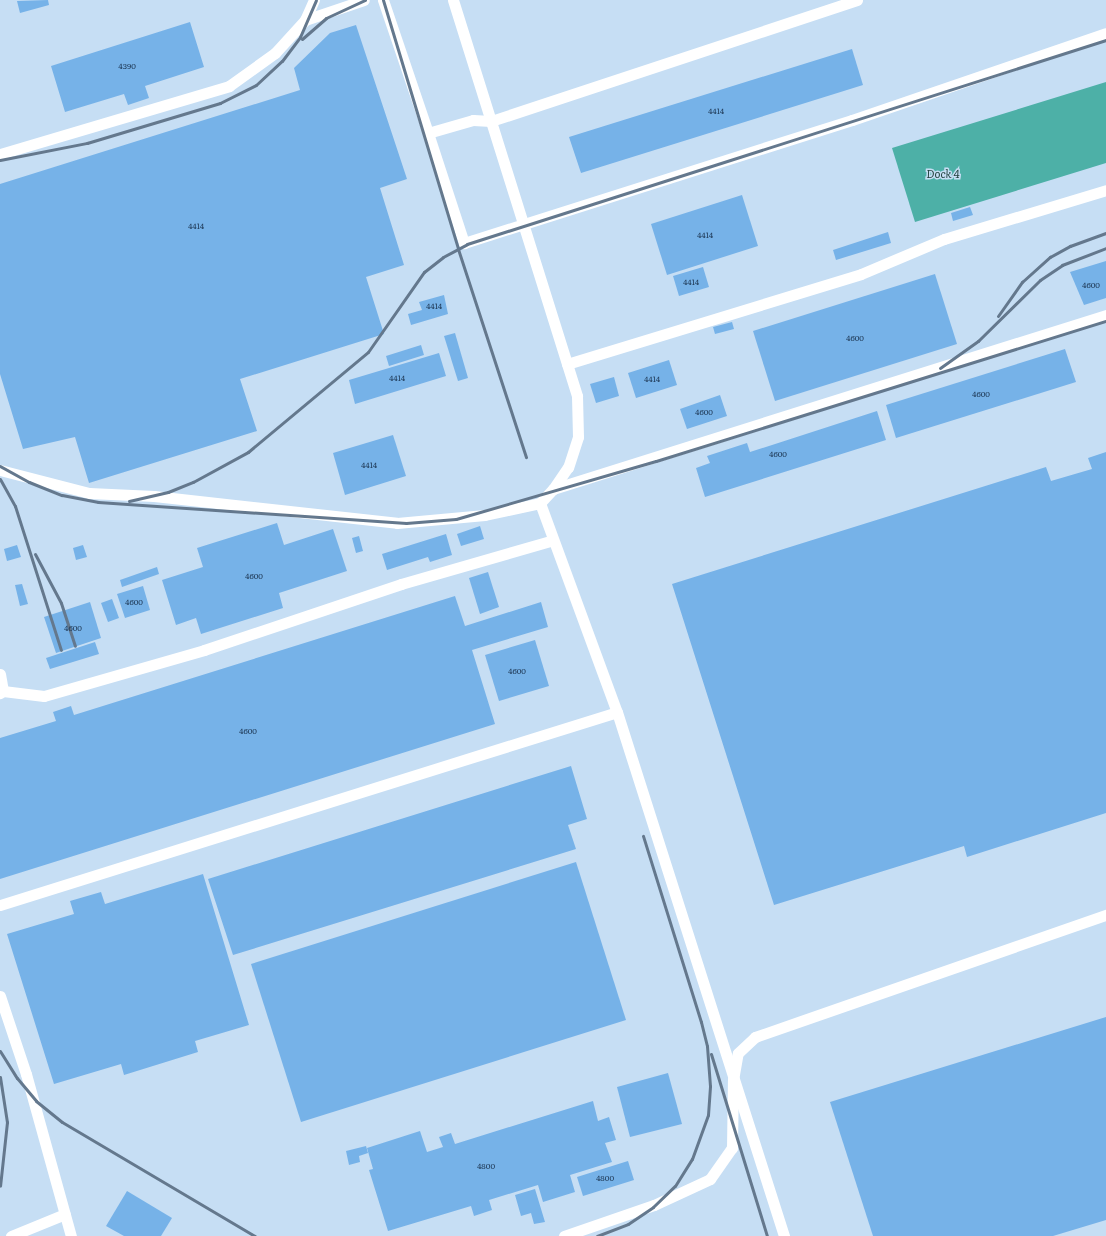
<!DOCTYPE html>
<style>
body{margin:0}
#map{position:relative;width:1106px;height:1236px;overflow:hidden;background:#c6def4;font-family:Literata,serif}
div>[style]{position:absolute}
[style*='--x']{left:calc(var(--x)*1px);top:calc(var(--y)*1px);width:calc(var(--w)*1px);rotate:calc(var(--a)*1deg)}
.water>*{inset:0;background:#4db0a7}
.building>*{inset:0;background:#76b2e8}
.service>*{height:11px;margin:-5.5px;padding:0 5.5px;transform-origin:5.5px;border-radius:5.5px;background:#fff}
.rail>*{height:3px;margin:-1.5px;padding:0 1.5px;transform-origin:1.5px;border-radius:1.5px;background:#64788d}
span{translate:-50% -50%;white-space:nowrap;text-align:center;line-height:1.15;-webkit-text-stroke:3px #c6def4;paint-order:stroke}
.number-label{font-size:8px;color:#1e3855}
.number-label span{-webkit-text-stroke-width:0}
.water-label{font-size:11px;color:#1e3d39;font-style:italic}
</style>
<div id="map">
<div class="water">
<div style="clip-path:polygon(1106px 82px,1106px 163px,915px 222px,892px 148px)"></div>
</div>
<div class="building">
<div style="clip-path:polygon(48px 0,49px 5px,20px 13px,17px 1px)"></div>
<div style="clip-path:polygon(190px 22px,204px 67px,145px 86px,149px 98px,128px 105px,124px 94px,65px 112px,51px 66px)"></div>
<div style="clip-path:polygon(356px 25px,407px 179px,380px 188px,404px 265px,366px 277px,384px 334px,240px 379px,257px 431px,89px 483px,75px 437px,23px 449px,0 374px,0 184px,300px 90px,294px 68px,330px 33px)"></div>
<div style="clip-path:polygon(852px 49px,863px 85px,581px 173px,569px 137px)"></div>
<div style="clip-path:polygon(742px 195px,758px 246px,667px 275px,651px 224px)"></div>
<div style="clip-path:polygon(970px 207px,973px 215px,953px 221px,951px 213px)"></div>
<div style="clip-path:polygon(888px 232px,891px 243px,836px 260px,833px 250px)"></div>
<div style="clip-path:polygon(1106px 261px,1106px 298px,1084px 305px,1070px 272px)"></div>
<div style="clip-path:polygon(703px 267px,709px 287px,679px 296px,673px 276px)"></div>
<div style="clip-path:polygon(935px 274px,957px 344px,775px 401px,753px 331px)"></div>
<div style="clip-path:polygon(444px 295px,448px 314px,411px 325px,408px 314px,422px 310px,419px 302px)"></div>
<div style="clip-path:polygon(732px 322px,734px 329px,715px 334px,713px 327px)"></div>
<div style="clip-path:polygon(455px 333px,468px 378px,458px 381px,444px 336px)"></div>
<div style="clip-path:polygon(421px 345px,424px 355px,389px 366px,386px 356px)"></div>
<div style="clip-path:polygon(1065px 349px,1076px 382px,896px 438px,886px 405px)"></div>
<div style="clip-path:polygon(439px 353px,446px 376px,355px 404px,349px 380px)"></div>
<div style="clip-path:polygon(669px 360px,677px 385px,636px 398px,628px 373px)"></div>
<div style="clip-path:polygon(614px 377px,619px 396px,596px 403px,590px 384px)"></div>
<div style="clip-path:polygon(720px 395px,727px 416px,687px 429px,680px 409px)"></div>
<div style="clip-path:polygon(877px 411px,886px 440px,705px 497px,696px 468px,710px 463px,707px 456px,747px 443px,750px 452px)"></div>
<div style="clip-path:polygon(393px 435px,406px 476px,345px 495px,333px 453px)"></div>
<div style="clip-path:polygon(1106px 452px,1106px 813px,967px 857px,964px 846px,774px 905px,672px 584px,1046px 467px,1051px 481px,1092px 469px,1088px 458px)"></div>
<div style="clip-path:polygon(277px 523px,284px 545px,333px 529px,347px 571px,279px 593px,283px 608px,201px 634px,196px 618px,176px 625px,162px 580px,203px 567px,197px 548px)"></div>
<div style="clip-path:polygon(480px 526px,484px 539px,461px 546px,457px 534px)"></div>
<div style="clip-path:polygon(446px 534px,452px 555px,430px 562px,428px 557px,387px 570px,382px 554px)"></div>
<div style="clip-path:polygon(359px 536px,363px 551px,356px 553px,352px 538px)"></div>
<div style="clip-path:polygon(17px 545px,21px 557px,7px 561px,4px 549px)"></div>
<div style="clip-path:polygon(83px 545px,87px 557px,76px 560px,73px 548px)"></div>
<div style="clip-path:polygon(157px 567px,159px 574px,122px 587px,120px 580px)"></div>
<div style="clip-path:polygon(488px 572px,499px 607px,480px 614px,469px 578px)"></div>
<div style="clip-path:polygon(22px 584px,28px 604px,20px 606px,15px 585px)"></div>
<div style="clip-path:polygon(143px 586px,150px 610px,125px 618px,117px 594px)"></div>
<div style="clip-path:polygon(455px 596px,465px 626px,541px 602px,548px 627px,472px 650px,495px 724px,0 879px,0 738px,56px 721px,53px 712px,71px 706px,74px 715px)"></div>
<div style="clip-path:polygon(112px 599px,119px 618px,108px 622px,101px 603px)"></div>
<div style="clip-path:polygon(90px 602px,101px 638px,56px 653px,44px 617px)"></div>
<div style="clip-path:polygon(535px 640px,549px 686px,499px 701px,485px 655px)"></div>
<div style="clip-path:polygon(95px 642px,99px 654px,50px 669px,46px 658px)"></div>
<div style="clip-path:polygon(571px 766px,587px 819px,568px 825px,576px 849px,233px 955px,208px 879px)"></div>
<div style="clip-path:polygon(576px 862px,626px 1020px,301px 1122px,251px 964px)"></div>
<div style="clip-path:polygon(203px 874px,249px 1025px,195px 1041px,198px 1052px,124px 1075px,121px 1064px,54px 1084px,7px 934px,74px 914px,70px 901px,101px 892px,105px 904px)"></div>
<div style="clip-path:polygon(1106px 1017px,1106px 1220px,1053px 1236px,873px 1236px,830px 1102px)"></div>
<div style="clip-path:polygon(668px 1073px,682px 1124px,630px 1137px,617px 1087px)"></div>
<div style="clip-path:polygon(593px 1101px,598px 1121px,609px 1117px,616px 1140px,605px 1143px,612px 1162px,570px 1175px,575px 1192px,543px 1202px,538px 1185px,489px 1200px,492px 1210px,474px 1216px,471px 1206px,388px 1231px,369px 1170px,373px 1169px,367px 1148px,420px 1131px,427px 1152px,443px 1147px,439px 1137px,451px 1133px,455px 1144px)"></div>
<div style="clip-path:polygon(366px 1146px,368px 1153px,359px 1156px,360px 1162px,349px 1165px,346px 1151px)"></div>
<div style="clip-path:polygon(628px 1161px,634px 1180px,583px 1196px,577px 1177px)"></div>
<div style="clip-path:polygon(535px 1189px,545px 1222px,534px 1224px,531px 1213px,521px 1216px,515px 1195px)"></div>
<div style="clip-path:polygon(127px 1191px,172px 1218px,161px 1236px,124px 1236px,106px 1226px)"></div>
</div>
<div class="service">
<div style="--x:383;--y:0;--w:140;--a:71.3"></div>
<div style="--x:453;--y:0;--w:415;--a:72.6"></div>
<div style="--x:577;--y:396;--w:41;--a:88.6"></div>
<div style="--x:578;--y:437;--w:32;--a:108"></div>
<div style="--x:568;--y:467;--w:27;--a:124"></div>
<div style="--x:553;--y:489;--w:19;--a:133"></div>
<div style="--x:540;--y:503;--w:223;--a:69.8"></div>
<div style="--x:617;--y:712;--w:550;--a:72.32"></div>
<div style="--x:857;--y:0;--w:385;--a:161.7"></div>
<div style="--x:491;--y:121;--w:18;--a:-177"></div>
<div style="--x:473;--y:120;--w:47;--a:163.9"></div>
<div style="--x:428;--y:133;--w:116;--a:71.9"></div>
<div style="--x:464;--y:243;--w:407;--a:-17.6"></div>
<div style="--x:852;--y:120;--w:268;--a:-18.9"></div>
<div style="--x:305;--y:20;--w:62;--a:-18.7"></div>
<div style="--x:0;--y:154;--w:239;--a:-16.5"></div>
<div style="--x:229;--y:86;--w:57;--a:-35.7"></div>
<div style="--x:275;--y:53;--w:45;--a:-47.7"></div>
<div style="--x:305;--y:20;--w:22;--a:-66"></div>
<div style="--x:567;--y:364;--w:307;--a:-17"></div>
<div style="--x:861;--y:274;--w:90;--a:-22.9"></div>
<div style="--x:944;--y:239;--w:169;--a:-16.8"></div>
<div style="--x:0;--y:470;--w:92;--a:14.5"></div>
<div style="--x:89;--y:493;--w:65;--a:2.6"></div>
<div style="--x:154;--y:496;--w:244;--a:6.3"></div>
<div style="--x:397;--y:523;--w:88;--a:-5.2"></div>
<div style="--x:485;--y:515;--w:56;--a:-12.3"></div>
<div style="--x:553;--y:489;--w:580;--a:-17.47"></div>
<div style="--x:0;--y:674;--w:17;--a:80"></div>
<div style="--x:3;--y:691;--w:4;--a:146"></div>
<div style="--x:3;--y:691;--w:41;--a:7"></div>
<div style="--x:44;--y:696;--w:166;--a:-16"></div>
<div style="--x:204;--y:650;--w:208;--a:-18.5"></div>
<div style="--x:401;--y:584;--w:158;--a:-16.1"></div>
<div style="--x:0;--y:905;--w:646;--a:-17.37"></div>
<div style="--x:0;--y:996;--w:82;--a:71.6"></div>
<div style="--x:26;--y:1074;--w:168;--a:74.5"></div>
<div style="--x:11;--y:1236;--w:58;--a:-22.2"></div>
<div style="--x:564;--y:1236;--w:95;--a:-19"></div>
<div style="--x:654;--y:1205;--w:62;--a:-24.9"></div>
<div style="--x:710;--y:1179;--w:38;--a:-55"></div>
<div style="--x:732;--y:1148;--w:68;--a:-89.2"></div>
<div style="--x:733;--y:1080;--w:27;--a:-80"></div>
<div style="--x:738;--y:1053;--w:23;--a:-43"></div>
<div style="--x:755;--y:1037;--w:372;--a:-19.2"></div>
</div>
<div class="rail">
<div style="--x:383;--y:0;--w:260;--a:73.2"></div>
<div style="--x:458;--y:249;--w:219;--a:71.9"></div>
<div style="--x:302;--y:39;--w:32;--a:-41"></div>
<div style="--x:326;--y:18;--w:43;--a:-24.8"></div>
<div style="--x:0;--y:160;--w:89;--a:-11.1"></div>
<div style="--x:87;--y:143;--w:139;--a:-16.7"></div>
<div style="--x:220;--y:103;--w:40;--a:-26.6"></div>
<div style="--x:256;--y:85;--w:35;--a:-43"></div>
<div style="--x:282;--y:61;--w:30;--a:-53"></div>
<div style="--x:300;--y:37;--w:40;--a:-66.6"></div>
<div style="--x:998;--y:316;--w:42;--a:-54.8"></div>
<div style="--x:1022;--y:282;--w:38;--a:-42"></div>
<div style="--x:1050;--y:257;--w:23;--a:-29"></div>
<div style="--x:1070;--y:246;--w:38;--a:-20"></div>
<div style="--x:940;--y:368;--w:47;--a:-35.4"></div>
<div style="--x:978;--y:341;--w:87;--a:-44.5"></div>
<div style="--x:1040;--y:280;--w:27;--a:-34"></div>
<div style="--x:1062;--y:265;--w:47;--a:-21.1"></div>
<div style="--x:0;--y:466;--w:33;--a:29"></div>
<div style="--x:29;--y:482;--w:35;--a:22"></div>
<div style="--x:62;--y:495;--w:37;--a:11"></div>
<div style="--x:98;--y:502;--w:309;--a:3.9"></div>
<div style="--x:406;--y:523;--w:50;--a:-4.6"></div>
<div style="--x:456;--y:519;--w:208;--a:-16.2"></div>
<div style="--x:656;--y:461;--w:471;--a:-17.3"></div>
<div style="--x:0;--y:479;--w:31;--a:61"></div>
<div style="--x:15;--y:506;--w:151;--a:72.3"></div>
<div style="--x:129;--y:501;--w:40;--a:-13"></div>
<div style="--x:168;--y:492;--w:27;--a:-22"></div>
<div style="--x:193;--y:482;--w:63;--a:-28.6"></div>
<div style="--x:248;--y:452;--w:156;--a:-39.8"></div>
<div style="--x:368;--y:352;--w:98;--a:-55"></div>
<div style="--x:424;--y:272;--w:24;--a:-38"></div>
<div style="--x:443;--y:257;--w:27;--a:-28"></div>
<div style="--x:467;--y:244;--w:671;--a:-17.71"></div>
<div style="--x:35;--y:554;--w:55;--a:62"></div>
<div style="--x:61;--y:603;--w:45;--a:72"></div>
<div style="--x:0;--y:1051;--w:32;--a:58"></div>
<div style="--x:17;--y:1078;--w:30;--a:50"></div>
<div style="--x:36;--y:1101;--w:33;--a:39"></div>
<div style="--x:62;--y:1122;--w:224;--a:30.6"></div>
<div style="--x:711;--y:1054;--w:190;--a:72.9"></div>
<div style="--x:0;--y:1077;--w:46;--a:81.2"></div>
<div style="--x:7;--y:1122;--w:64;--a:96.2"></div>
<div style="--x:597;--y:1236;--w:33;--a:-21"></div>
<div style="--x:628;--y:1224;--w:30;--a:-34"></div>
<div style="--x:653;--y:1207;--w:30;--a:-44"></div>
<div style="--x:675;--y:1186;--w:32;--a:-58"></div>
<div style="--x:692;--y:1159;--w:47;--a:-70"></div>
<div style="--x:708;--y:1115;--w:29;--a:-86"></div>
<div style="--x:710;--y:1086;--w:40;--a:-94.3"></div>
<div style="--x:707;--y:1046;--w:25;--a:-104"></div>
<div style="--x:701;--y:1022;--w:195;--a:-107.3"></div>
</div>
<div class="number-label">
<span style="left:127px;top:66px">4390</span>
<span style="left:716px;top:111px">4414</span>
<span style="left:196px;top:226px">4414</span>
<span style="left:705px;top:235px">4414</span>
<span style="left:691px;top:282px">4414</span>
<span style="left:1091px;top:285px">4600</span>
<span style="left:434px;top:306px">4414</span>
<span style="left:855px;top:338px">4600</span>
<span style="left:397px;top:378px">4414</span>
<span style="left:652px;top:379px">4414</span>
<span style="left:981px;top:394px">4600</span>
<span style="left:704px;top:412px">4600</span>
<span style="left:778px;top:454px">4600</span>
<span style="left:369px;top:465px">4414</span>
<span style="left:254px;top:576px">4600</span>
<span style="left:134px;top:602px">4600</span>
<span style="left:73px;top:628px">4600</span>
<span style="left:517px;top:671px">4600</span>
<span style="left:248px;top:731px">4600</span>
<span style="left:486px;top:1166px">4800</span>
<span style="left:605px;top:1178px">4800</span>
</div>
<div class="water-label">
<span style="left:943px;top:173px">Dock 4</span>
</div>
</div>
